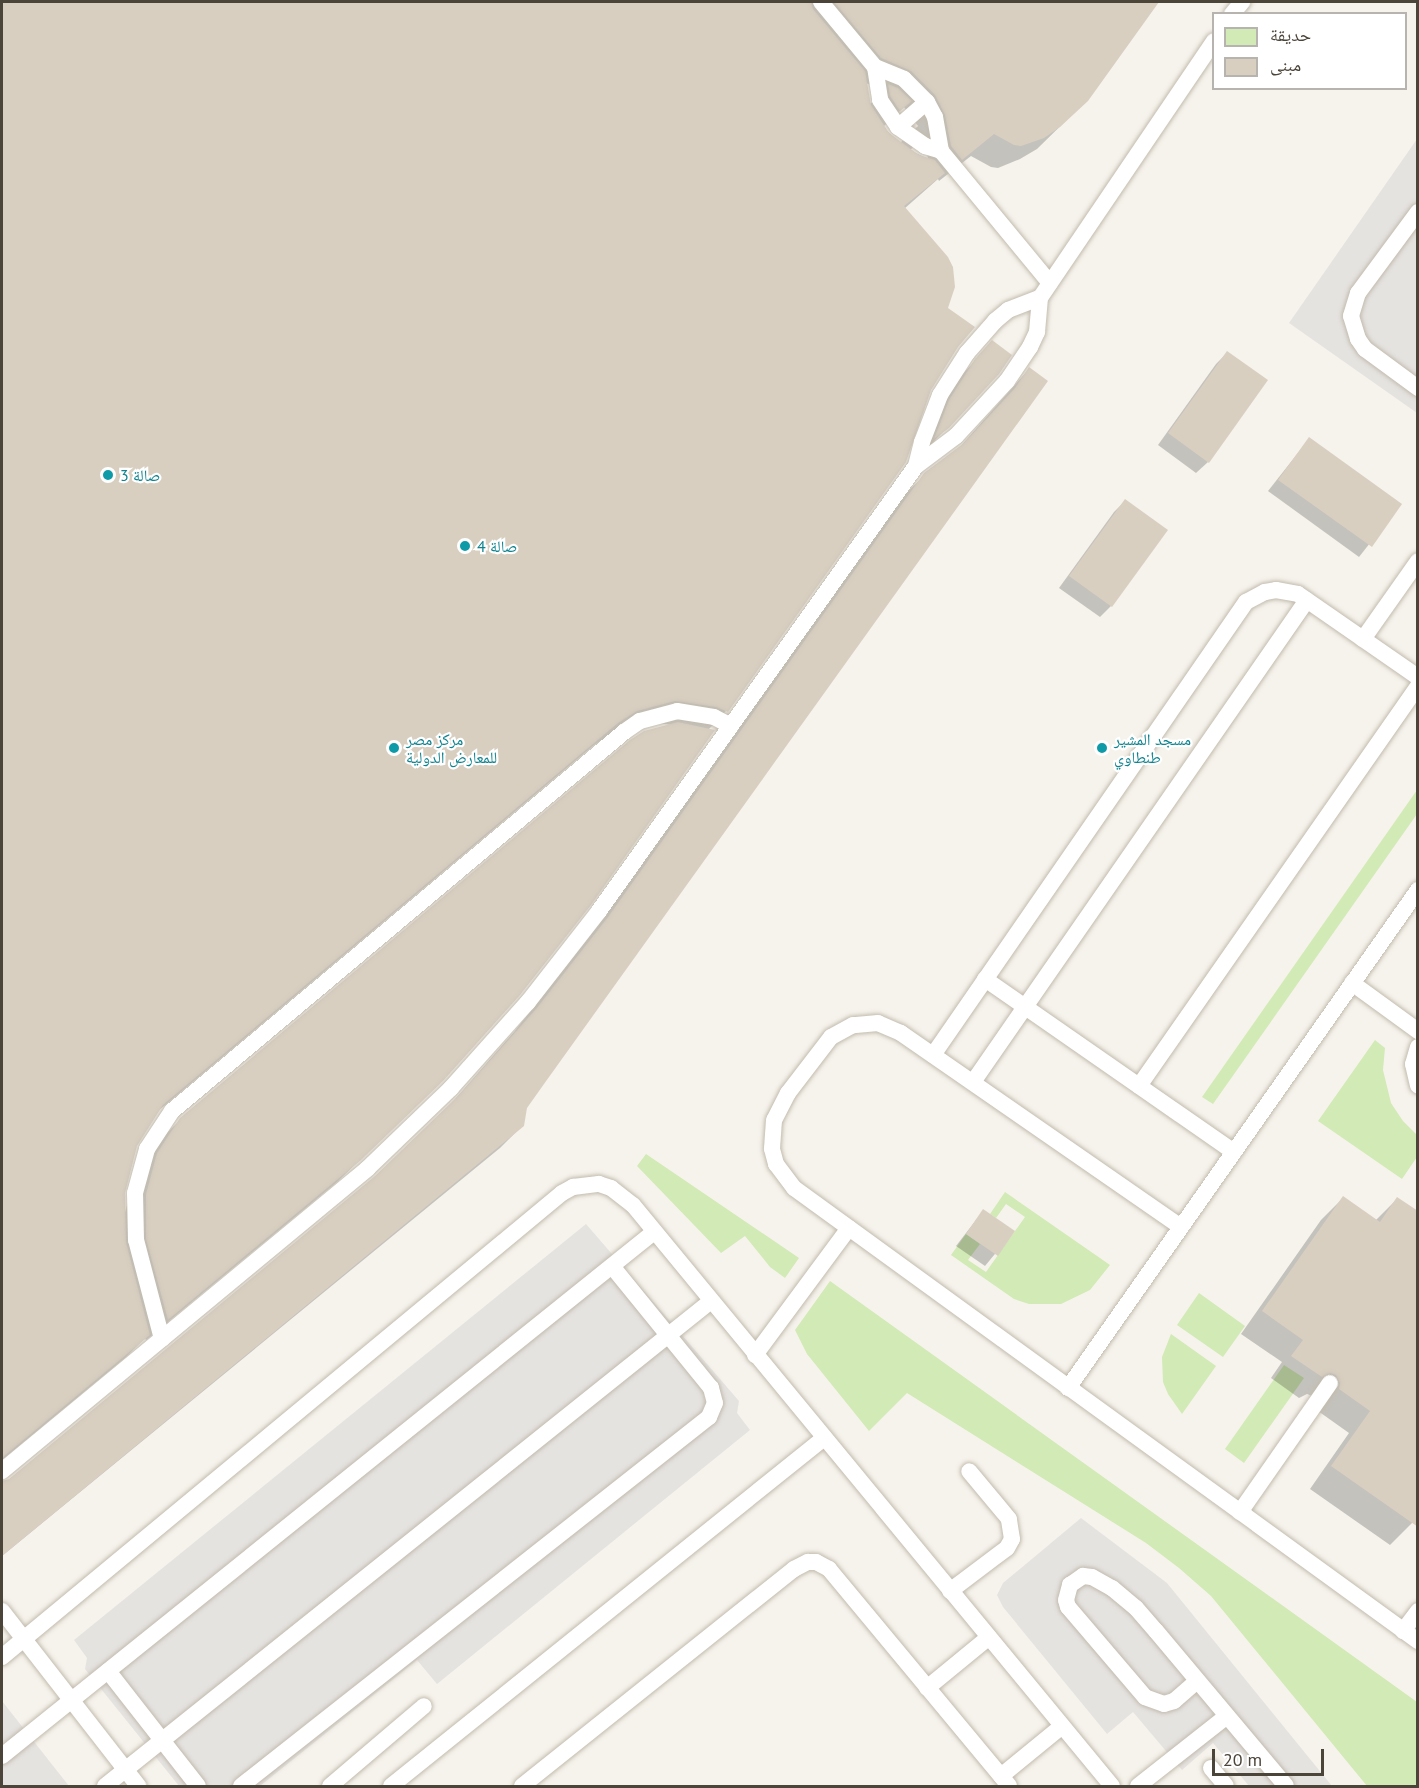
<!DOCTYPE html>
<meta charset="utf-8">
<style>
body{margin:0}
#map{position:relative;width:1419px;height:1788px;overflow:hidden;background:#f6f3ec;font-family:"PT Sans","Noto Naskh Arabic",sans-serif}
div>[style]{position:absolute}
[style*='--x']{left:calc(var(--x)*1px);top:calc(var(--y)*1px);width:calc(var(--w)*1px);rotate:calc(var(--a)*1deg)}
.green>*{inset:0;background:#d2eab5}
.parking>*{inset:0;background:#e5e3e0}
.shadow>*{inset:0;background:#0003}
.building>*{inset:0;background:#d8cfc1}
.roads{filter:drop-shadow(0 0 2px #c2bbae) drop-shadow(0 0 2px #c2bbae)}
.lane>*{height:16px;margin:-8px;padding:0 8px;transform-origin:8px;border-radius:8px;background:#fff}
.dots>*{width:16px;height:16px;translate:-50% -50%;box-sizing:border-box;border:3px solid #fff;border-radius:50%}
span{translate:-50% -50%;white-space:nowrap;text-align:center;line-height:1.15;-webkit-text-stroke:4.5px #fff;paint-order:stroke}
.culture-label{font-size:16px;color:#0d838f}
.left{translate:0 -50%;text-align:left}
.frame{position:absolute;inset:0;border:3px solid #4b4439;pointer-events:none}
.legend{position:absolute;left:1212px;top:12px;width:195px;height:78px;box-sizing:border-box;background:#fff;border:2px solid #b7b4b0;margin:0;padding:8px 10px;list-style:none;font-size:18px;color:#4b4439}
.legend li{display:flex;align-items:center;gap:12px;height:30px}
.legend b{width:30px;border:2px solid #b7b4b0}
.scale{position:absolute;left:1212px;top:1749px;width:112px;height:27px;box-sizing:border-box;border:3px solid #4b4439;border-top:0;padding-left:8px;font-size:18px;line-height:21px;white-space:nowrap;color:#4b4439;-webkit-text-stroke:4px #fff;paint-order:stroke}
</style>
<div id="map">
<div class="green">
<div style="clip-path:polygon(1417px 790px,1417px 814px,1213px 1104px,1202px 1097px)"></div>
<div style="clip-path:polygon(1375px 1040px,1385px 1048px,1383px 1070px,1391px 1103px,1403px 1121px,1417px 1135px,1417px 1157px,1402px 1179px,1318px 1121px)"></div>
<div style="clip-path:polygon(646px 1154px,799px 1258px,785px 1278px,770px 1267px,745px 1236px,721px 1253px,637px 1166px)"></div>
<div style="clip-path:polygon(1005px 1192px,1110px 1265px,1090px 1290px,1061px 1304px,1029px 1304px,1014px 1299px,951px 1255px,966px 1234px,980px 1244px,968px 1260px,986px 1272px,1025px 1217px,1006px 1204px,996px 1218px,990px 1214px)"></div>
<div style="clip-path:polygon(830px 1281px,1417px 1702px,1417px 1786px,1367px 1786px,1211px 1596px,1179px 1568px,1146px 1543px,907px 1393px,869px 1431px,807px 1354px,795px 1330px)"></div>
<div style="clip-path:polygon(1199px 1293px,1245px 1326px,1223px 1357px,1177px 1325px)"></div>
<div style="clip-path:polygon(1171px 1334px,1216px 1366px,1182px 1414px,1168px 1394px,1163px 1382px,1162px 1357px)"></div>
<div style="clip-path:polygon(1284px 1365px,1304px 1378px,1244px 1463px,1225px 1449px)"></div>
</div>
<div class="parking">
<div style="clip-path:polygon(1417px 139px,1417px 413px,1289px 323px)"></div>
<div style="clip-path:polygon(586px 1224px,739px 1401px,737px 1413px,750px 1430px,437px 1684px,417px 1660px,260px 1786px,179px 1786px,85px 1669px,87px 1658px,74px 1640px)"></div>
<div style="clip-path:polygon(1081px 1518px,1167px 1583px,1332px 1786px,1249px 1786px,1213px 1743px,1182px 1770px,1133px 1712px,1107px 1734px,1003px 1607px,997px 1595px,1003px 1583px)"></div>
<div style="clip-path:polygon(2px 1701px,69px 1786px,2px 1786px)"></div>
</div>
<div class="shadow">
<div style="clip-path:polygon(evenodd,2px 2px,1157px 2px,1087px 100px,1037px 149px,1020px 159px,998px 168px,991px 167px,971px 156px,939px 181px,938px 179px,904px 209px,947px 308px,957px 346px,726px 711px,708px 730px,419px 1103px,337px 1182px,146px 1340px,145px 1338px,126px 1357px,2px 1460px,2px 2px,866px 83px,884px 91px,869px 105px,866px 83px,2px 2px,904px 107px,918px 126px,900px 143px,883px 127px,904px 107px,2px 2px,924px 137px,928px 159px,910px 150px,924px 137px,2px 2px,652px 722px,671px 725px,181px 1119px,158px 1142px,135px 1177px,124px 1216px,123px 1193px,137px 1143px,158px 1111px,594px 745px,613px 733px,652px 722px)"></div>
<div style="clip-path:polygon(993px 342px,948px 427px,925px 450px,954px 383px)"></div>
<div style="clip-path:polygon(1227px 353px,1208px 462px,1196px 473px,1158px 445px,1216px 364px)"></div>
<div style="clip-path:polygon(1029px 369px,526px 1108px,523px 1125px,500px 1148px,2px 1556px,2px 1482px,9px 1480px,376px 1177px,443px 1113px,514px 1032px,586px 941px,902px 497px,925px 475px,959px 448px)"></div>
<div style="clip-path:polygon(1309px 439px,1400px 505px,1359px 557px,1268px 491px)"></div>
<div style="clip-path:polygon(1125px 501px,1111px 606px,1100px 617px,1059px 588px,1114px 512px)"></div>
<div style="clip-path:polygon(1343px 1198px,1375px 1221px,1397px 1199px,1412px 1523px,1390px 1545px,1310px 1489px,1349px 1433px,1318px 1411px,1315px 1397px,1307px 1394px,1299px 1398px,1271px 1378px,1282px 1362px,1241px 1334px,1321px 1220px)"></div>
<div style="clip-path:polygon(983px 1211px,1013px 1232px,985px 1266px,956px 1246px)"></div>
</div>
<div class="building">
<div style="clip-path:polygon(2px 2px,811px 2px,813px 9px,865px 71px,871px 105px,889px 133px,919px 155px,935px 160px,945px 173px,904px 206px,948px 257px,953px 267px,955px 287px,948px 308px,975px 327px,958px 347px,931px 390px,906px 462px,728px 712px,716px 707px,675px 701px,637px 711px,618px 723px,163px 1105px,137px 1146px,125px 1193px,126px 1242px,150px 1335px,2px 1458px)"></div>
<div style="clip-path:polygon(834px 2px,1159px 2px,1088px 101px,1060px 127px,1044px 138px,1021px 146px,1014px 145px,994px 134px,962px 160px,951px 146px,945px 115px,935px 95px,911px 71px,881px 58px)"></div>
<div style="clip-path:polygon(888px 84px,898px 88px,912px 101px,900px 111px,890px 96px)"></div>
<div style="clip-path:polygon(992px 340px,1012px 355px,999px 374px,949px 428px,934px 439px,949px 400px,975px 359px)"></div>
<div style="clip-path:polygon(1227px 351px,1268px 380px,1209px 463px,1168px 433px)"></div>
<div style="clip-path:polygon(1029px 367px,1048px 381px,544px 1084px,527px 1108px,524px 1126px,2px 1556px,2px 1481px,9px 1479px,375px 1176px,459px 1095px,536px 1009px,608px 917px,924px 473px,964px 443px,1015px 388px)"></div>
<div style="clip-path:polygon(1309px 437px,1402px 504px,1372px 547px,1278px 480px)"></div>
<div style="clip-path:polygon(1125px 499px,1168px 530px,1112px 607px,1069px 576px)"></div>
<div style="clip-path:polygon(678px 722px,715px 730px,591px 905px,520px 995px,443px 1081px,361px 1160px,168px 1320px,146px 1239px,146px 1194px,157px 1153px,180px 1118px,630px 740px,644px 731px)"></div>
<div style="clip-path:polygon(1343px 1196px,1380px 1222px,1397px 1197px,1418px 1211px,1418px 1527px,1331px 1466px,1370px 1411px,1339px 1389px,1340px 1383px,1336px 1375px,1330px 1373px,1322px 1377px,1291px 1356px,1303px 1340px,1262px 1311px)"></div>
<div style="clip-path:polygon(983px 1209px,1015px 1231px,998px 1256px,966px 1234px)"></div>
</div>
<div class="roads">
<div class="lane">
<div style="--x:821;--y:2;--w:85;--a:50.3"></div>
<div style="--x:875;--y:67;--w:31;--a:22"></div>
<div style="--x:904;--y:79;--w:33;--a:45"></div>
<div style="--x:927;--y:102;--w:17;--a:62"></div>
<div style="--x:935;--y:117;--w:35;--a:80"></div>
<div style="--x:941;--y:151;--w:171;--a:50.5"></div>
<div style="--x:1232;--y:14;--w:16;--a:-50"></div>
<div style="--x:875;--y:67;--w:33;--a:81"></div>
<div style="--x:880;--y:100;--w:32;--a:56"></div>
<div style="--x:898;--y:127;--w:33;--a:35"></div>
<div style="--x:925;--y:146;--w:17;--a:17"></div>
<div style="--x:898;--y:127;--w:38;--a:-41"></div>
<div style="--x:1418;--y:212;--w:101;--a:126.5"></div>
<div style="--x:1358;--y:293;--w:24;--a:107"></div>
<div style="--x:1351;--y:316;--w:24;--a:73"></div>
<div style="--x:1358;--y:339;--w:12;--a:55"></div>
<div style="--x:1365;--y:349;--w:66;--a:36.3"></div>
<div style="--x:916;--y:466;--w:25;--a:-76"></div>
<div style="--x:922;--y:442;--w:50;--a:-69"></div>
<div style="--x:940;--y:395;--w:50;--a:-57.3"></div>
<div style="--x:967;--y:353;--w:43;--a:-48.8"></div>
<div style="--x:995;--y:321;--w:17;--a:-40"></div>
<div style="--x:1008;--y:310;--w:34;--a:-21"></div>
<div style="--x:1363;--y:639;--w:95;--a:-54.8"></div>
<div style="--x:985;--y:979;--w:303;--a:34.8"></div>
<div style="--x:1352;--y:983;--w:82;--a:36"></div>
<div style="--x:1418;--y:1047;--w:18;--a:106"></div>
<div style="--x:1413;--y:1064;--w:22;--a:77"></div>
<div style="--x:933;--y:1055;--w:551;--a:-55.36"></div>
<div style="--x:1246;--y:602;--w:21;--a:-28"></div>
<div style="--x:1265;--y:592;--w:11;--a:-10"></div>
<div style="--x:1276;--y:590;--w:22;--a:10"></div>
<div style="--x:1298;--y:594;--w:146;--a:34.7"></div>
<div style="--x:973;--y:1082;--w:586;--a:-55.28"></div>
<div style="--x:1139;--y:1086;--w:488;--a:-55.1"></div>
<div style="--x:1181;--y:1227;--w:341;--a:-145.3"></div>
<div style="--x:901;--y:1033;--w:25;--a:-157"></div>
<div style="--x:878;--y:1023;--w:25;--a:175"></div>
<div style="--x:853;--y:1025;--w:25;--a:151"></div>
<div style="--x:831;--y:1037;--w:71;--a:127.5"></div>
<div style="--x:788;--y:1093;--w:30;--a:117"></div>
<div style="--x:774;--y:1120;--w:29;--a:94"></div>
<div style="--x:772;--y:1149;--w:16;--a:75"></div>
<div style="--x:776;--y:1164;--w:30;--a:53"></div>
<div style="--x:794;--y:1188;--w:771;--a:35.98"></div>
<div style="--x:162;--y:1339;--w:102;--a:-104.7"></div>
<div style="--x:136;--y:1240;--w:47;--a:-91.2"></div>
<div style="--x:135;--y:1193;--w:46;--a:-74.7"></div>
<div style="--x:147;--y:1149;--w:45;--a:-56.7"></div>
<div style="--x:172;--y:1111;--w:590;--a:-39.98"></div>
<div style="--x:624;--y:732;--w:19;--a:-35"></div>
<div style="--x:640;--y:721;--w:38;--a:-15"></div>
<div style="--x:677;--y:711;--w:37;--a:9"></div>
<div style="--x:714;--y:717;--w:19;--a:28"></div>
<div style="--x:755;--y:1355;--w:158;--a:-53.5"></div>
<div style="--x:1068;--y:1388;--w:609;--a:-54.9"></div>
<div style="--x:2;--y:1471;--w:475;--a:-39.6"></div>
<div style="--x:368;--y:1168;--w:115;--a:-43.9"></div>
<div style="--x:451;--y:1088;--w:115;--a:-48.2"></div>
<div style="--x:528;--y:1002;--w:115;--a:-52"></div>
<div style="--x:599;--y:911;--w:546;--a:-54.54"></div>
<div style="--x:916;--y:466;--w:50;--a:-36.9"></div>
<div style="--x:956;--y:436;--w:75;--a:-47.2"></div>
<div style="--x:1007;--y:381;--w:41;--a:-55.9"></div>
<div style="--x:1030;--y:347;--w:17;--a:-65"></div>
<div style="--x:1037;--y:332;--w:34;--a:-85"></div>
<div style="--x:1040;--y:298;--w:310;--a:-55.9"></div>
<div style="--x:1240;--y:1512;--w:157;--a:-55.1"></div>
<div style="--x:950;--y:1591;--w:71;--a:-37"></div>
<div style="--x:1007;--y:1548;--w:10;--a:-61"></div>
<div style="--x:1012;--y:1539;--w:20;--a:-99"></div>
<div style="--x:1009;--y:1519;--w:62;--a:-129.8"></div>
<div style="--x:2;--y:1611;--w:222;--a:52.1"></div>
<div style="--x:1403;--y:1631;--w:25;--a:-53"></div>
<div style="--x:2;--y:1657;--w:727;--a:-39.64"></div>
<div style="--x:562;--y:1193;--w:13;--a:-29"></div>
<div style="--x:573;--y:1187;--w:26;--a:-7"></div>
<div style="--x:599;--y:1184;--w:13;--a:18"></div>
<div style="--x:611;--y:1188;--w:28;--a:38"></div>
<div style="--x:633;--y:1205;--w:753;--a:50.5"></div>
<div style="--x:108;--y:1671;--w:146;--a:52"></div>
<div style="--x:1197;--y:1681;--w:30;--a:139"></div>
<div style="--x:1174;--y:1701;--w:10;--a:163"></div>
<div style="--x:1164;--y:1704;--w:20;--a:-160"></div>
<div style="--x:1145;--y:1697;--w:118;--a:-130.5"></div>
<div style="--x:1068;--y:1607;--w:7;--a:-106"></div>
<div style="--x:1066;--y:1600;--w:16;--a:-75"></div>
<div style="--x:1070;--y:1585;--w:16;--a:-35"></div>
<div style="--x:1083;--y:1576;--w:9;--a:6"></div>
<div style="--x:1092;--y:1577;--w:23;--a:29"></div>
<div style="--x:1112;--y:1588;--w:31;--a:40"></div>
<div style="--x:1136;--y:1608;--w:30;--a:49"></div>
<div style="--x:1156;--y:1631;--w:202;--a:50"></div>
<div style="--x:927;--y:1688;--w:80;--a:-39.4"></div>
<div style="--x:2;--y:1756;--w:836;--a:-38.79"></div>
<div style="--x:1211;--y:1768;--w:23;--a:50"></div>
<div style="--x:1001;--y:1776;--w:79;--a:-39.3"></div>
<div style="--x:105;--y:1786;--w:776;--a:-38.67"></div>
<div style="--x:241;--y:1786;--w:596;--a:-38.25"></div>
<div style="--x:709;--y:1417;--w:15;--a:-67"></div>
<div style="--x:715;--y:1403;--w:16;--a:-105"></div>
<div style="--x:711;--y:1388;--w:157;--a:-129.1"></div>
<div style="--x:330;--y:1786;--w:123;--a:-40.4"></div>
<div style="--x:391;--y:1786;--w:556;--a:-38.79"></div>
<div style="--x:522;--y:1786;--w:348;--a:-38.6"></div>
<div style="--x:794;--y:1569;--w:16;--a:-27"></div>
<div style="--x:808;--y:1562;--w:8;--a:0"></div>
<div style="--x:816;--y:1562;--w:15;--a:28"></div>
<div style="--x:829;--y:1569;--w:282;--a:50.3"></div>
<div style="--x:1138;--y:1786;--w:113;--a:-38.2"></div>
</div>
</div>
<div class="dots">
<div style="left:108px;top:475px;background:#0f9aa8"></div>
<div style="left:465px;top:546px;background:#0f9aa8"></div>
<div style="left:394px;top:748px;background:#0f9aa8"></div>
<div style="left:1102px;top:748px;background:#0f9aa8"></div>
</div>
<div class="culture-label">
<span class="left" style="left:120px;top:475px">صالة 3</span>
<span class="left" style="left:477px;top:546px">صالة 4</span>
<span class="left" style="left:406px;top:748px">مركز مصر<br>للمعارض الدولية</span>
<span class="left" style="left:1114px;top:748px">مسجد المشير<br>طنطاوي</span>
</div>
<div class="frame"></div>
<ul class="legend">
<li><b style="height:16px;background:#d2eab5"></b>حديقة</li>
<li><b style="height:16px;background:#d8cfc1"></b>مبنى</li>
</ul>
<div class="scale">20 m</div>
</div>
